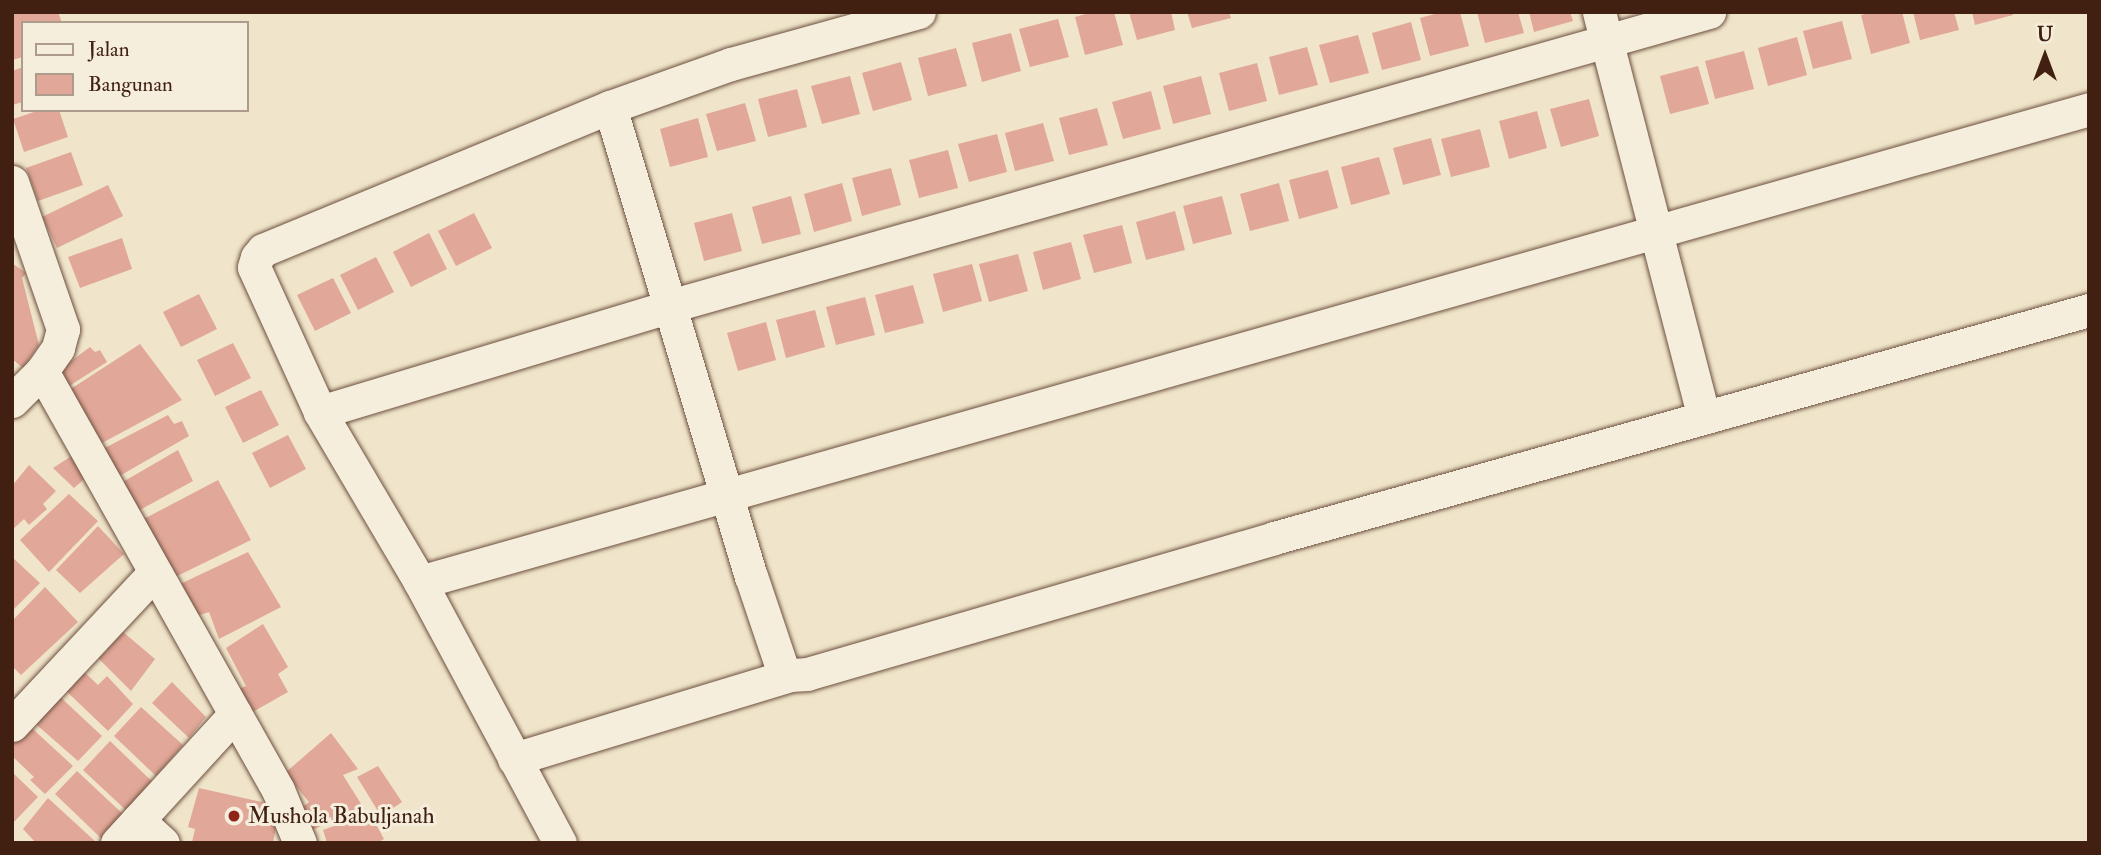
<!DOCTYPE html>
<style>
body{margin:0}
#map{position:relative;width:2101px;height:855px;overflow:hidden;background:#f0e5ca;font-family:"IM FELL Double Pica",serif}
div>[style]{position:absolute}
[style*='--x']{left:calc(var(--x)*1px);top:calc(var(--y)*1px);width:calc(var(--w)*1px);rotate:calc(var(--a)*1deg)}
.building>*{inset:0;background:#e1a798}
.roads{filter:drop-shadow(0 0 2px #6d503f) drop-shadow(0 0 2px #6d503f)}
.minor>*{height:33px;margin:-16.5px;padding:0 16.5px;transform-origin:16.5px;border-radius:16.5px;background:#f5eedd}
.dots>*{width:19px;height:19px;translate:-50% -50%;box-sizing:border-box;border:4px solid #f5eedd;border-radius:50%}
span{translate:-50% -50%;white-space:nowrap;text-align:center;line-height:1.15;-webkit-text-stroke:6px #f5eedd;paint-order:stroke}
.poi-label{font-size:23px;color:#411f11}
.left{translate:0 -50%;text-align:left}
.frame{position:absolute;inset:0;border:14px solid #411f11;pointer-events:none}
.legend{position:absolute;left:21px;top:21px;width:228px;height:91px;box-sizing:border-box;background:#f5eedd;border:2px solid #ad9b8b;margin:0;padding:9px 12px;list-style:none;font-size:21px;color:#411f11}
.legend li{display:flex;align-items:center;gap:14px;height:35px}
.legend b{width:35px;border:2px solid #ad9b8b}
.north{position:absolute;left:2010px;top:21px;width:70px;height:70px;-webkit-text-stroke:5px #f5eedd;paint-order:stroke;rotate:0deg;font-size:19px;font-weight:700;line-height:28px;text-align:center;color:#411f11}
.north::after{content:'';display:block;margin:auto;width:24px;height:32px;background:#411f11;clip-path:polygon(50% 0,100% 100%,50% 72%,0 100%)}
</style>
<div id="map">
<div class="building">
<div style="clip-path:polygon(12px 12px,58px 12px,62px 23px,23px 23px,23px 57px,12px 60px)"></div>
<div style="clip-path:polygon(1093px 12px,1114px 12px,1123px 45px,1085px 55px,1075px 17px)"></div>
<div style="clip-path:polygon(1129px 12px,1171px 12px,1175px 30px,1137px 40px)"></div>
<div style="clip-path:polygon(1187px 12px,1229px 12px,1231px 18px,1192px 28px)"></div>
<div style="clip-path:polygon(1442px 12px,1460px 12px,1469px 46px,1430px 56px,1420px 18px)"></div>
<div style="clip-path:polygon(1477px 12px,1518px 12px,1524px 33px,1485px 43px)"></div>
<div style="clip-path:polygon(1529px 12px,1570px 12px,1573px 21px,1534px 32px)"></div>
<div style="clip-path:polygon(1873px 12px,1902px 12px,1910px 43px,1871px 54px,1861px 15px)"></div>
<div style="clip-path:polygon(1913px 12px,1954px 12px,1959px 30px,1920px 40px)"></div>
<div style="clip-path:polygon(1972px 12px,2013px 12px,2013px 15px,1975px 25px)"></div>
<div style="clip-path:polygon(1058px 19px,1069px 57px,1030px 67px,1019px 29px)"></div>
<div style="clip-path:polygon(1842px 21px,1852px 59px,1813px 69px,1803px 31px)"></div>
<div style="clip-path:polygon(1411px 22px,1421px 60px,1382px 70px,1372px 33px)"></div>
<div style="clip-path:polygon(1011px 33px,1021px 71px,982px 82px,972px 43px)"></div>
<div style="clip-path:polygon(1358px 35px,1369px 73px,1330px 83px,1319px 45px)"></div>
<div style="clip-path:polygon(1797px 37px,1807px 75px,1768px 86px,1758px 48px)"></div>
<div style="clip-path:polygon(1307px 47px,1318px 85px,1279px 95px,1269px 57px)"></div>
<div style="clip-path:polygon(956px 48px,967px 86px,928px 96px,918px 58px)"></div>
<div style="clip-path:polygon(1744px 51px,1754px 89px,1715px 99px,1705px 61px)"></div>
<div style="clip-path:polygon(901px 62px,912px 100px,873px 111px,862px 73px)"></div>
<div style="clip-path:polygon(1257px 63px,1267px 101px,1229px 111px,1219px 73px)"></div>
<div style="clip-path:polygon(1698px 66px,1709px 104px,1670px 114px,1660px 76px)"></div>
<div style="clip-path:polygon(23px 67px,23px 102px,12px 105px,12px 71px)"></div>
<div style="clip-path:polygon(850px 76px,860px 114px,822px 124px,811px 86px)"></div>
<div style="clip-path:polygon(1201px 76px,1211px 114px,1173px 124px,1163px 86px)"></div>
<div style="clip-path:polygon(797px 89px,807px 127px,768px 137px,758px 99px)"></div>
<div style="clip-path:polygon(1151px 91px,1161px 129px,1123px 139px,1112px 102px)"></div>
<div style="clip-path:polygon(1589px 99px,1599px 136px,1561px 147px,1550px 109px)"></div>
<div style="clip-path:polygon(745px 103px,756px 141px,717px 151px,706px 114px)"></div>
<div style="clip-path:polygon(1097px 108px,1108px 145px,1069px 155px,1059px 118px)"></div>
<div style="clip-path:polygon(40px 110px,59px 110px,68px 137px,24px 152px,13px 119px)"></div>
<div style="clip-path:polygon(1537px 111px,1547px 148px,1509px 159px,1499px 121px)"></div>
<div style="clip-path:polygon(698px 118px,708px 157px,670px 167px,660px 129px)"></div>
<div style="clip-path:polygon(1043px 123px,1054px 161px,1015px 171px,1005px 133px)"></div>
<div style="clip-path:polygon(1480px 129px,1490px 167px,1451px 177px,1441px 139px)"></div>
<div style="clip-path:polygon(997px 134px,1007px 172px,969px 182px,958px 144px)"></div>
<div style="clip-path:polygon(1431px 138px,1441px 175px,1403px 185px,1393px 148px)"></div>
<div style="clip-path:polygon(948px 150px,958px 188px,919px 198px,909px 160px)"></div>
<div style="clip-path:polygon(71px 152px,83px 185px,38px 201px,26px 168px)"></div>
<div style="clip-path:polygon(1379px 157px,1390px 194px,1351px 205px,1341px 167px)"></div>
<div style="clip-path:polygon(891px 168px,901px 205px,862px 216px,852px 178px)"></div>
<div style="clip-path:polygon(1328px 170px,1338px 208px,1299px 219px,1289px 180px)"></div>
<div style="clip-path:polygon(842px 183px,852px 221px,814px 232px,804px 194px)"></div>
<div style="clip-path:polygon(1279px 183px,1289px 221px,1250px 231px,1240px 194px)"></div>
<div style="clip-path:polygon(108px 185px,123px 216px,57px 248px,42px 217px)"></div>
<div style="clip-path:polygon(791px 196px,801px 234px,762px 244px,752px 207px)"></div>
<div style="clip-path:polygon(1222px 196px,1232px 234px,1193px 244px,1183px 206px)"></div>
<div style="clip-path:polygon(1175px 211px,1185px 250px,1146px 260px,1136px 222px)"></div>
<div style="clip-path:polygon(474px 213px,492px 248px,456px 266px,438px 231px)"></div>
<div style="clip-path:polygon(732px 213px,742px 251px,704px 261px,694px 223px)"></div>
<div style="clip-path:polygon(1122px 225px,1132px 263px,1094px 273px,1083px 235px)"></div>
<div style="clip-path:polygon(429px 233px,447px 269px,411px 287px,393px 252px)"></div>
<div style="clip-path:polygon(122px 238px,132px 269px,80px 288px,68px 257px)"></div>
<div style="clip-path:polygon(1071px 242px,1081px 279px,1043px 290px,1033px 252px)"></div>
<div style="clip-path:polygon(1018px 254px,1028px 291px,989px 302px,979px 264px)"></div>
<div style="clip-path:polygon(376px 257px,394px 292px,358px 310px,340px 275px)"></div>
<div style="clip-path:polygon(12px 263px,26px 273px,22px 278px,39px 345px,23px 368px,12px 359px)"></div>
<div style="clip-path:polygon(972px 264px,982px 301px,943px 312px,933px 274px)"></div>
<div style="clip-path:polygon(333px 278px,351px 313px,315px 331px,297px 295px)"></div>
<div style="clip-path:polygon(913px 285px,924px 323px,885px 333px,875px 295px)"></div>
<div style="clip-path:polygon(199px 294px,217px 329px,181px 347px,163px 312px)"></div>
<div style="clip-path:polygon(865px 297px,875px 335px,836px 345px,826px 307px)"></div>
<div style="clip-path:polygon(815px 310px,825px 347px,786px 358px,776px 320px)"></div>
<div style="clip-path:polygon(766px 322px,776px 360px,738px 371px,727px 333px)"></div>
<div style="clip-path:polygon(233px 343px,251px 378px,215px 396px,197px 360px)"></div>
<div style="clip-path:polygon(140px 344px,182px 400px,102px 443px,97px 434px,87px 441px,63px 394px)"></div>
<div style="clip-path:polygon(90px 347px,95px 352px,100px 350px,107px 362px,66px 388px,55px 373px)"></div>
<div style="clip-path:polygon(261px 390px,279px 425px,243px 443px,225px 407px)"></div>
<div style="clip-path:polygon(168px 415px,174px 424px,182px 421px,189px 436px,116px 478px,99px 451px)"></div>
<div style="clip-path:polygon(288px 435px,306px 469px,270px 488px,252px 453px)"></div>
<div style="clip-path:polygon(178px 450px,193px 481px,138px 511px,121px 483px)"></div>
<div style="clip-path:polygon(73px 455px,90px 474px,74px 488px,53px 468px)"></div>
<div style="clip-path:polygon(29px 465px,56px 491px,43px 504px,47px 509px,29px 525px,24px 519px,12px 530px,12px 486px)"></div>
<div style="clip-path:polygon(218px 480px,251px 540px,167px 581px,138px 522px)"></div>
<div style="clip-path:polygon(69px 494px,98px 521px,49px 572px,20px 540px)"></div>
<div style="clip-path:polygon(98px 526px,124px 554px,80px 593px,56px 570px)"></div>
<div style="clip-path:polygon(248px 552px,281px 607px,219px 639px,209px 612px,194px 617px,178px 585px)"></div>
<div style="clip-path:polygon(12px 557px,40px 583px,12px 611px)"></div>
<div style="clip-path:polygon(45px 587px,78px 622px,21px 675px,12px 666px,12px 621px)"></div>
<div style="clip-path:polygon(263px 624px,288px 667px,278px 674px,288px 692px,251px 713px,237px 690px,246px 686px,226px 648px)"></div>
<div style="clip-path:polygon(116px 626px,155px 659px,131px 691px,98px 658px,108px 650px,102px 642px)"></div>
<div style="clip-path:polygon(79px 667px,98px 685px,107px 676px,133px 704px,108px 731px,62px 687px)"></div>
<div style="clip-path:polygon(172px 682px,206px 717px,189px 738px,152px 703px)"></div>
<div style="clip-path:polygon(57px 694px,102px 736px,78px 761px,30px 719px)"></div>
<div style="clip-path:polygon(141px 707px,183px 745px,156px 776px,114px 736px)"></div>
<div style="clip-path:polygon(23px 720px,73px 766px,45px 794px,30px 780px,34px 777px,12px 756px,12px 731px)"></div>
<div style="clip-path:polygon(331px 733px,358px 769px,343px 775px,363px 807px,308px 832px,296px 812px,309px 802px,285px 773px)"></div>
<div style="clip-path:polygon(110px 741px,162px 791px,129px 813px,83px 770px)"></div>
<div style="clip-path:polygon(378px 766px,402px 802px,381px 816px,357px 777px)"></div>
<div style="clip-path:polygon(77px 771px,125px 816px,104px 841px,55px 794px)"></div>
<div style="clip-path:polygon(12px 772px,38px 797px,12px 824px)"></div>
<div style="clip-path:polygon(199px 788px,280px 806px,273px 843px,192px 842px,195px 829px,188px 827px)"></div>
<div style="clip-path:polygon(48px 798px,97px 843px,36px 843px,23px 829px)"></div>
<div style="clip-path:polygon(370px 813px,384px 839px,377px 843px,327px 843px,323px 830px)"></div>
</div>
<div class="roads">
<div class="minor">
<div style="--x:1599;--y:12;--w:419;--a:75.5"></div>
<div style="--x:610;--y:107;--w:490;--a:73.3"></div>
<div style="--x:751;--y:576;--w:100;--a:71.4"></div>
<div style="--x:783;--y:671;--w:8;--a:30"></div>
<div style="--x:790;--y:675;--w:17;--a:-3"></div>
<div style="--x:807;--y:674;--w:486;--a:-16.2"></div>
<div style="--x:1274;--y:538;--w:846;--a:-15.63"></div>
<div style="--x:12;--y:182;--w:156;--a:70.9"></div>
<div style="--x:63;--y:329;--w:20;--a:105"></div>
<div style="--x:58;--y:348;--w:28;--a:125"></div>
<div style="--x:42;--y:371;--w:481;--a:60.6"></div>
<div style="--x:278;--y:790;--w:57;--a:67.5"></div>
<div style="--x:12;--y:401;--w:42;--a:-45"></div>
<div style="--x:320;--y:412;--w:366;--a:-16.8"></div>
<div style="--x:670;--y:306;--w:1080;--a:-15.8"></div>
<div style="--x:420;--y:582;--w:1735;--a:-15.82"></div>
<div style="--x:12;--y:725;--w:209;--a:-46.9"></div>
<div style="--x:514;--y:759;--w:288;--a:-16.9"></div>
<div style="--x:138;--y:820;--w:34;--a:43"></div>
<div style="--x:117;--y:843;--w:175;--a:-47.5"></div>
<div style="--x:560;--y:843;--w:296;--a:-118.2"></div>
<div style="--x:420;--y:582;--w:197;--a:-120.5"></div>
<div style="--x:320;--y:412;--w:159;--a:-114.5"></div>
<div style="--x:254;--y:267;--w:10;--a:-73"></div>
<div style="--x:257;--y:257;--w:9;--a:-49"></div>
<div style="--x:263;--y:250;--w:375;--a:-22.4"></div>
<div style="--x:610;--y:107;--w:128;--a:-19.6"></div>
<div style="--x:731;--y:64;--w:195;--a:-15.5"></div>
</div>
</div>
<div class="dots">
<div style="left:234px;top:816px;background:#8f2418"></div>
</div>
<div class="poi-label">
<span class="left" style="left:248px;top:816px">Mushola Babuljanah</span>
</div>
<div class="frame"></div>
<ul class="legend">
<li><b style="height:9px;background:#f5eedd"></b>Jalan</li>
<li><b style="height:19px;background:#e1a798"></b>Bangunan</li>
</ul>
<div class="north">U</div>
</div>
